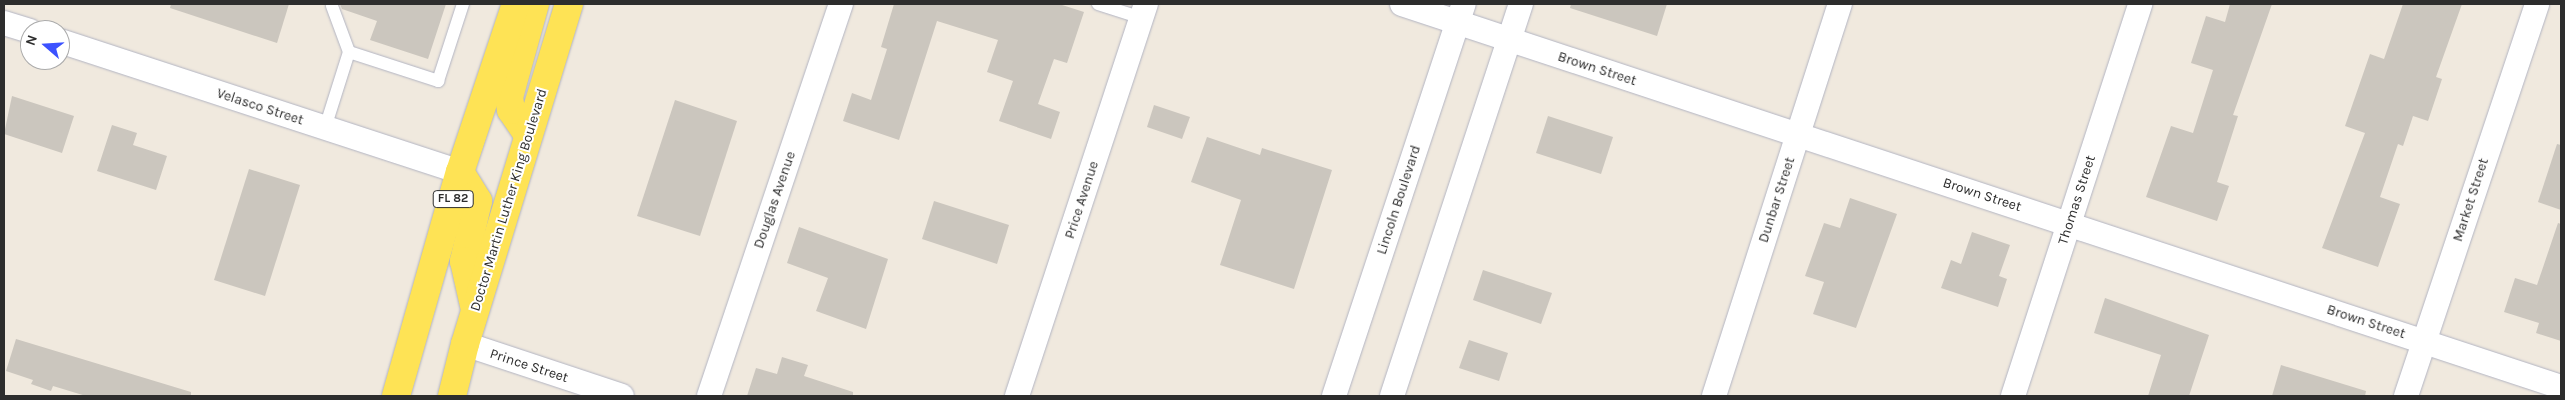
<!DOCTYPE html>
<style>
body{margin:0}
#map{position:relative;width:2565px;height:400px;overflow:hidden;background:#f0e9de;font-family:Karla,sans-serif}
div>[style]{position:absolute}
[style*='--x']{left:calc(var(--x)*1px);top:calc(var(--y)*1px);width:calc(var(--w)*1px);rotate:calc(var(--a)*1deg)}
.building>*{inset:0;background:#cbc6be}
.roads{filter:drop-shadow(0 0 1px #b2b4c2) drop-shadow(0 0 1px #b2b4c2)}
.lane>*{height:12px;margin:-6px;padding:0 6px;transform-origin:6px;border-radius:6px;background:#fff}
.street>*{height:24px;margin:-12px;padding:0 12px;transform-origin:12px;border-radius:12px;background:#fff}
.primary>*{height:28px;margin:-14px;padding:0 14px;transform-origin:14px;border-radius:14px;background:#fee355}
span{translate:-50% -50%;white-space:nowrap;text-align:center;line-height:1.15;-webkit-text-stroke:4px #fff;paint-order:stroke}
.shield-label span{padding:1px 4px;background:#fff;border:1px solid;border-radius:4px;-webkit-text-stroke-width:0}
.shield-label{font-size:12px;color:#2d2d2d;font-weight:700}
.street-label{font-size:14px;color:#2d2d2d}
.frame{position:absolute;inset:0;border:5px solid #2d2d2d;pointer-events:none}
.north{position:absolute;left:20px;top:20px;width:50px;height:50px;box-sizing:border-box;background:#fff;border:1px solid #ababab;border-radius:50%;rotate:289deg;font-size:14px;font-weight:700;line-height:20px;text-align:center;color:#2d2d2d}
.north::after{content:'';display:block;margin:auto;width:18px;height:22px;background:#3c52ff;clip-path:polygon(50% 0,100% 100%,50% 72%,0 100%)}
</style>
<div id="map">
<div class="building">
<div style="clip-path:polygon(171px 4px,289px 4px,277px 43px,170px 8px)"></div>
<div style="clip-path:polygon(340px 4px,446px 4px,428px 59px,370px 40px,377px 21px,342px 9px)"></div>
<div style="clip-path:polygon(894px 4px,1059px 4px,1084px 12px,1067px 63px,1054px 59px,1038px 104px,1060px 112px,1051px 139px,999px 121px,1013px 81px,987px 72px,998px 40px,937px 21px,899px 140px,843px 121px,852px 93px,871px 100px,887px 49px,881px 47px)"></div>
<div style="clip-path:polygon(1571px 4px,1667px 4px,1657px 36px,1570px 8px)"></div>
<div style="clip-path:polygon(2230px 4px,2272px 4px,2233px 115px,2238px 116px,2217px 182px,2229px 186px,2217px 221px,2146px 197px,2171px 126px,2193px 133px,2213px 70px,2191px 63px,2206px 16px,2225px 22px)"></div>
<div style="clip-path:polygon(2403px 4px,2462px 4px,2436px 77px,2442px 79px,2428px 121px,2413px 116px,2403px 146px,2398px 144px,2380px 197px,2400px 204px,2378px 267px,2322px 248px,2365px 133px,2345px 126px,2370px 54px,2384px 59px)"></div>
<div style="clip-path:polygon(12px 96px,74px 116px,62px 153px,4px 134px)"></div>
<div style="clip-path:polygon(675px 100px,737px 121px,700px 236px,637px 216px)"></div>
<div style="clip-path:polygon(1154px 105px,1190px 117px,1182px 139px,1147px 127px)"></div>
<div style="clip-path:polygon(1548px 116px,1613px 137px,1601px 174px,1536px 153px)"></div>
<div style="clip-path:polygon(112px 125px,137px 133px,133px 145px,167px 156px,156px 190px,97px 171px)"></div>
<div style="clip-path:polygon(1207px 137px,1260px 155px,1262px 148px,1332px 170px,1294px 289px,1220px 265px,1241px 200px,1191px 182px)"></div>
<div style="clip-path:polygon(2557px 144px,2561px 145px,2561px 210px,2538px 202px)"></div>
<div style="clip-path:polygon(249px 169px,300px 185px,265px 296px,214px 280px)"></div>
<div style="clip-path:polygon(1850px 198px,1897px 214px,1856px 328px,1813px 314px,1824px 282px,1805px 276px,1824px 223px,1840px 228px)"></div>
<div style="clip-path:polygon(934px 201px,1009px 225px,997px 264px,922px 239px)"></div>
<div style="clip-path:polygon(2558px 223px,2561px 224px,2561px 341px,2536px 333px,2539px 323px,2504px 312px,2515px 278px,2537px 285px)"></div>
<div style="clip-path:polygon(799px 227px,888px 259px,866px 329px,816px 311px,828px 278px,787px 263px)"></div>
<div style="clip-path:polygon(1972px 232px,2010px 245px,1999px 276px,2007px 279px,1998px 307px,1941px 288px,1951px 260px,1961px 264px)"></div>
<div style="clip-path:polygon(1483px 270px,1552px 293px,1541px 324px,1473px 300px)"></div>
<div style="clip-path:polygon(2105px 298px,2209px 335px,2189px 396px,2148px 396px,2161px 355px,2094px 333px)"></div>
<div style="clip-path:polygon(16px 339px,191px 392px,191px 396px,86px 396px,53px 386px,51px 391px,31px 384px,33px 380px,6px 371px)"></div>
<div style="clip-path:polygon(1469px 340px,1508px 353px,1499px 381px,1459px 368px)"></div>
<div style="clip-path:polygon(782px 357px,808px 365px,804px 376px,853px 392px,853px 396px,747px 396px,756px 368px,777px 374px)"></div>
<div style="clip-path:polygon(2281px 365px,2366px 391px,2365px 396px,2272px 396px)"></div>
</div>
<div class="roads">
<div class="lane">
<div style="--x:1098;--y:4;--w:46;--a:17.7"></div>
<div style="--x:332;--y:6;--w:49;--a:69.7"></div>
<div style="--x:325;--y:128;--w:80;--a:-72.5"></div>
<div style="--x:349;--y:52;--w:94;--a:18"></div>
<div style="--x:438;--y:81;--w:81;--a:-72"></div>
</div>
<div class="street">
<div style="--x:1402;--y:4;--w:1221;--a:18.29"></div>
<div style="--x:4;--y:23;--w:27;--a:17"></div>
<div style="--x:60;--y:41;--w:421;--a:18.1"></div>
<div style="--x:465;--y:344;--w:165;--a:18.3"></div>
<div style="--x:709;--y:396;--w:414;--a:-71.4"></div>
<div style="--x:1017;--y:396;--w:413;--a:-71.8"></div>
<div style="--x:1334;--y:396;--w:413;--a:-71.7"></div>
<div style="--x:1392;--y:396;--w:413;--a:-71.8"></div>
<div style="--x:1714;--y:396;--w:412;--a:-72.2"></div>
<div style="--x:2013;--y:396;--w:412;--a:-72"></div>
<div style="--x:2406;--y:396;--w:413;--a:-71.5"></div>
</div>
<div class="primary">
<div style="--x:528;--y:135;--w:30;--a:-124"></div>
<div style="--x:511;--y:110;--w:13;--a:-99"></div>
<div style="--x:509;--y:97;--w:97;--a:-74.4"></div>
<div style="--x:460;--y:172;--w:34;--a:58"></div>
<div style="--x:478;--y:201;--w:62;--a:103.1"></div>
<div style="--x:464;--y:261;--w:50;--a:77.3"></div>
<div style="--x:396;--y:396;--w:233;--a:-74.1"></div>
<div style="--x:460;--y:172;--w:177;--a:-71.6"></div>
<div style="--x:452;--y:396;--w:54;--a:-76"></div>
<div style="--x:465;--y:344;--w:356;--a:-73"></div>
</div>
</div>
<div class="shield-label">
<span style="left:453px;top:199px">FL 82</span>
</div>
<div class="street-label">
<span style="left:1597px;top:69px;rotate:18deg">Brown Street</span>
<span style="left:260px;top:107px;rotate:18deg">Velasco Street</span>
<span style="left:1982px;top:195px;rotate:18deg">Brown Street</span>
<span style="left:509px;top:200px;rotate:-73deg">Doctor Martin Luther King Boulevard</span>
<span style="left:775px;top:200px;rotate:-71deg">Douglas Avenue</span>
<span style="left:1082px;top:200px;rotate:-72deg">Price Avenue</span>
<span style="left:1399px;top:200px;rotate:-72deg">Lincoln Boulevard</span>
<span style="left:1777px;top:200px;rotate:-72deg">Dunbar Street</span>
<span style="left:2077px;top:200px;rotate:-72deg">Thomas Street</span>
<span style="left:2471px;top:200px;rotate:-72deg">Market Street</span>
<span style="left:2366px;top:322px;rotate:18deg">Brown Street</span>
<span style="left:529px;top:366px;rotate:18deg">Prince Street</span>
</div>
<div class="frame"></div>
<div class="north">N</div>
</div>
